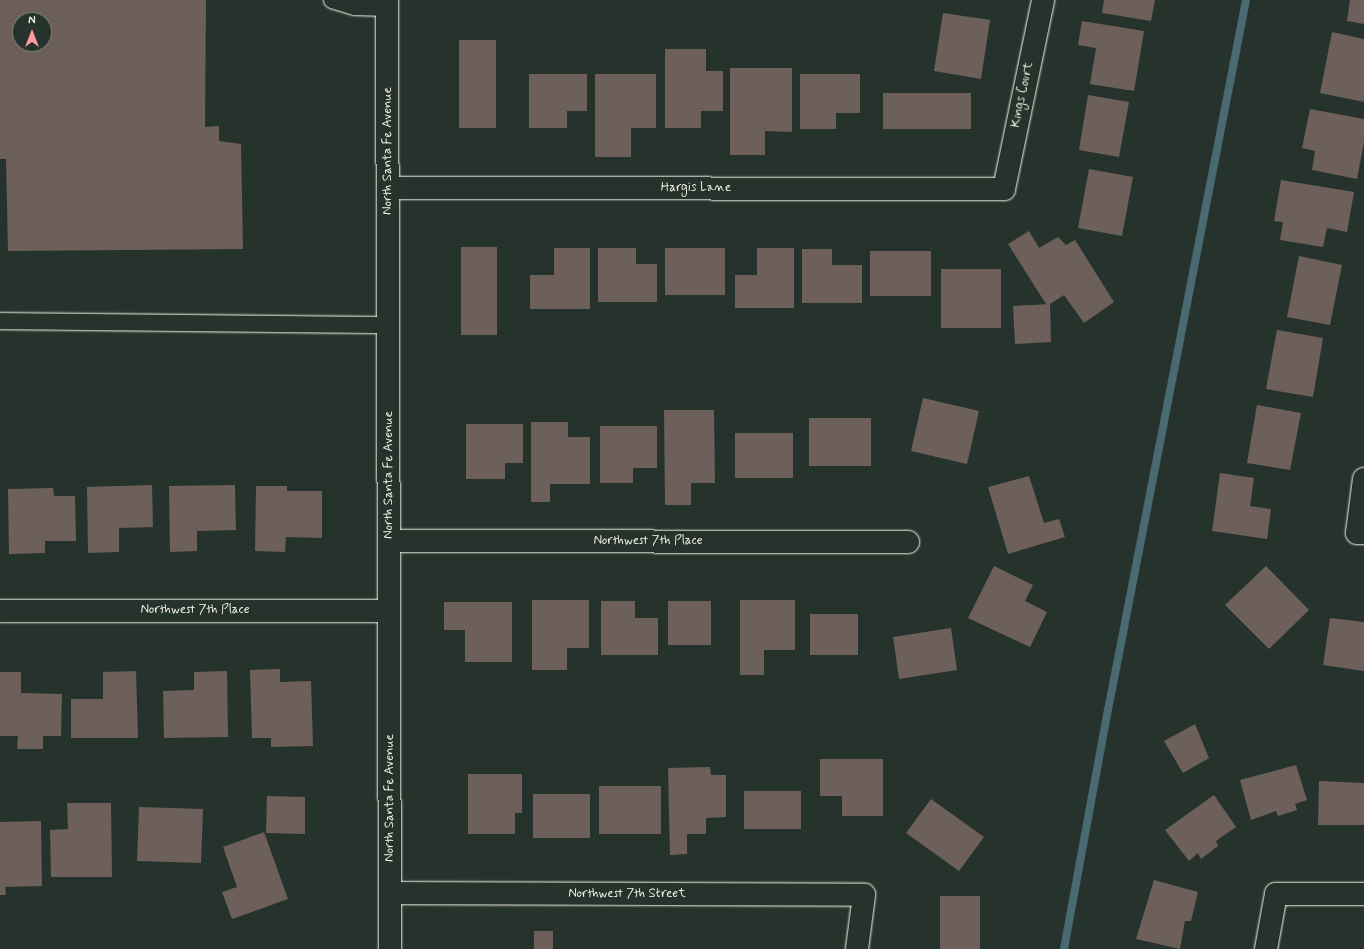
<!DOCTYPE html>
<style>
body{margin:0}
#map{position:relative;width:1364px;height:949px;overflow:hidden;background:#26332d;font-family:Mynerve,sans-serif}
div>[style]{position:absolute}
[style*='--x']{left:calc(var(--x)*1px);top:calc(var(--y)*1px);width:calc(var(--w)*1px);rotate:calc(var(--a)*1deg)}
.stream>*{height:8px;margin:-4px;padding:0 4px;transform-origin:4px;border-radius:4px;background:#496a70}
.building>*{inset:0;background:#6d605a}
.roads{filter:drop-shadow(0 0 1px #f4f1e8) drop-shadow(0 0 1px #f4f1e8)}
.lane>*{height:16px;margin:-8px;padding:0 8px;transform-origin:8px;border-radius:8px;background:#26332d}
.street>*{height:22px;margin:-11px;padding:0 11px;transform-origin:11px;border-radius:11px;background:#26332d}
.secondary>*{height:22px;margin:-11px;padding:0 11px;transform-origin:11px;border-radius:11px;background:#26332d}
span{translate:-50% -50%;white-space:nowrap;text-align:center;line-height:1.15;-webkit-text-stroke:3px #26332d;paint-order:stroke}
.street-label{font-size:13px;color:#f4f1e8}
.north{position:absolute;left:12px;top:12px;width:40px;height:40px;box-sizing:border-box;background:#26332d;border:1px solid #787f78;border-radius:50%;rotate:0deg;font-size:11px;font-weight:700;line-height:16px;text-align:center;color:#f4f1e8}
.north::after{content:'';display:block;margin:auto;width:14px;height:18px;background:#ff9aa2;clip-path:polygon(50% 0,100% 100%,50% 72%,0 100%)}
</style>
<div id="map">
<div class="stream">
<div style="--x:1064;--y:949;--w:243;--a:-79.6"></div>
<div style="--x:1108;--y:710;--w:723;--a:-79"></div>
</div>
<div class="building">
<div style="clip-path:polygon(evenodd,0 0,206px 0,205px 127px,219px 126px,219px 141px,241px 144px,243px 249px,8px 251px,6px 159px,0 159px,0 0,20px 20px,44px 20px,44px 44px,20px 44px,20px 20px)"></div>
<div style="clip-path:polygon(1104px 0,1155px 0,1151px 21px,1102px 13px)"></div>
<div style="clip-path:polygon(1350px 0,1364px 0,1364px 24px,1347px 21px)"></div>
<div style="clip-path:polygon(943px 13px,990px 20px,981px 79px,934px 71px)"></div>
<div style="clip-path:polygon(1082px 21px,1144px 31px,1134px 91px,1090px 84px,1096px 48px,1078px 45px)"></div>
<div style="clip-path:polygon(1332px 32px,1364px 39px,1364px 102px,1320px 93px)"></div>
<div style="clip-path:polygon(459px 40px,496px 40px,496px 128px,459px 128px)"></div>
<div style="clip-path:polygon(665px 49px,706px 49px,706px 71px,723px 71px,723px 111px,701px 111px,701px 128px,665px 128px)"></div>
<div style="clip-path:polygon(730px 68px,792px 68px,792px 132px,765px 131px,765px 155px,730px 155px)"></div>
<div style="clip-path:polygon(529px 74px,587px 74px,587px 111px,567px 111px,567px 128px,529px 128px)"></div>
<div style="clip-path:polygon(595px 74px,656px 74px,656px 128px,631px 128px,631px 157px,595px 157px)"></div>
<div style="clip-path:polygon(800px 74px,860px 74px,860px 113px,836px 113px,836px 129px,800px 129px)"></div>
<div style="clip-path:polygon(883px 93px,971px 93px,971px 129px,883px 129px)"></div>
<div style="clip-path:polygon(1088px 95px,1129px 102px,1119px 157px,1079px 150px)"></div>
<div style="clip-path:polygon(1310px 109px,1364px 119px,1364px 142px,1357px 179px,1312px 170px,1315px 151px,1302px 148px)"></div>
<div style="clip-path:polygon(1089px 169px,1133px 177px,1122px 236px,1078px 228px)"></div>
<div style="clip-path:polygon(1281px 180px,1354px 192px,1347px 232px,1327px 228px,1323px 247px,1280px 240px,1283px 222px,1274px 221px)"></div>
<div style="clip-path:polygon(1029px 231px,1039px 248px,1058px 237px,1066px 245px,1075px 240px,1114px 302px,1084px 323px,1064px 295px,1050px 304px,1046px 304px,1008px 244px)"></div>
<div style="clip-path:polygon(461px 247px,497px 247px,497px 335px,461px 335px)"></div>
<div style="clip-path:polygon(554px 248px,590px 248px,590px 309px,530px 309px,530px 275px,554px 275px)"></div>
<div style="clip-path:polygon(598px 248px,636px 248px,636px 264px,657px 264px,657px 302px,598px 302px)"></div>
<div style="clip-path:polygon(665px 248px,725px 248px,725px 295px,665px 295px)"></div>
<div style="clip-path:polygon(757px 248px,794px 248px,794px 308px,735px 308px,735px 275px,757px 275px)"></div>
<div style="clip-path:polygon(802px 249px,832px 249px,832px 265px,862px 265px,862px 303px,802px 303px)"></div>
<div style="clip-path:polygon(870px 251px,931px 251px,931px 296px,870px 296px)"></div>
<div style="clip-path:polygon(1299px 256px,1342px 265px,1330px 325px,1287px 317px)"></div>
<div style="clip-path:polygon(941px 269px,1001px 269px,1001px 328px,941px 328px)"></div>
<div style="clip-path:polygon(1050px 304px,1051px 342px,1015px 344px,1013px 306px)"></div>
<div style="clip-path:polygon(1277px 330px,1323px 338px,1313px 397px,1266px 389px)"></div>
<div style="clip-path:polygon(923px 398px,979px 411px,967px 464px,911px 451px)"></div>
<div style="clip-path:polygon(1257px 405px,1301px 413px,1290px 470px,1247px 463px)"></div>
<div style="clip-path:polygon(664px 410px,714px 410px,715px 483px,691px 483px,691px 505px,665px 505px)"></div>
<div style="clip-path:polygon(809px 418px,871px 418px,871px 466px,809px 466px)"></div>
<div style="clip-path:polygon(531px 422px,568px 422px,568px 437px,590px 437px,590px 484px,550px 484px,550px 502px,531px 502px)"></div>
<div style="clip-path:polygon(466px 424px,523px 424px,523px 463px,505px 463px,505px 479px,466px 479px)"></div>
<div style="clip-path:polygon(600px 426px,657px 426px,657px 468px,633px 468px,633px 483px,600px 483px)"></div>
<div style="clip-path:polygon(735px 433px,793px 433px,793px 478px,735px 478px)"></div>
<div style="clip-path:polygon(1220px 473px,1254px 478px,1250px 506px,1271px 509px,1267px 539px,1212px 531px)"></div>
<div style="clip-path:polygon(1029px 476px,1044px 523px,1059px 519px,1065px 537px,1008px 554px,988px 487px)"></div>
<div style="clip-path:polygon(152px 485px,153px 527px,119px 528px,119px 552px,88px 553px,87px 487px)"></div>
<div style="clip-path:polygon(235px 485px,236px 530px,197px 531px,197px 551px,170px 552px,169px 486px)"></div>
<div style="clip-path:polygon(256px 486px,287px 486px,287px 491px,322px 491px,322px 538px,286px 537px,285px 552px,255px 551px)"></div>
<div style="clip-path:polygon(53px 488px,54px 496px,75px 496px,76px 541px,45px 541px,45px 553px,9px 554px,8px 489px)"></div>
<div style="clip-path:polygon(994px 566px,1033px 585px,1025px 601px,1047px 612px,1030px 647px,968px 618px)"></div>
<div style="clip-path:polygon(1266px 566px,1309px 610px,1269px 649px,1225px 605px)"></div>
<div style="clip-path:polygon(532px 600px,589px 600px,589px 648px,567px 648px,567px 670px,532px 670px)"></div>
<div style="clip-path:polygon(740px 600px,795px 600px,795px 650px,764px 650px,764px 675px,740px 675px)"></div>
<div style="clip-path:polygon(601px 601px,635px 601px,635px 618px,658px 618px,658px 655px,601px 655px)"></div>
<div style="clip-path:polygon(668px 601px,711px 601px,711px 645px,668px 645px)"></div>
<div style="clip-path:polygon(444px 602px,512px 602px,512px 662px,465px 662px,465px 630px,444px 630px)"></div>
<div style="clip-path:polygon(810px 614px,858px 614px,858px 655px,810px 655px)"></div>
<div style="clip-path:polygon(1330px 618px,1364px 622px,1364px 671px,1323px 665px)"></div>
<div style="clip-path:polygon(951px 628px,957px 670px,899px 679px,893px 637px)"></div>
<div style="clip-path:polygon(280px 669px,280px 682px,311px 681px,313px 746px,271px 747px,271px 738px,252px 738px,250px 670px)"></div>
<div style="clip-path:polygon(136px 671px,138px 738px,71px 738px,71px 699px,103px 699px,103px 672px)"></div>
<div style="clip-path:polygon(227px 671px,228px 737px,164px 738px,163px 691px,194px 690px,194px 672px)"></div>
<div style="clip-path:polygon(0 672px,21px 672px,21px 693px,62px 694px,61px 736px,43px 736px,43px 749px,17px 749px,18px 736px,0 736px)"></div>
<div style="clip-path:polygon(1195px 724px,1209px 758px,1183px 773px,1164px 741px)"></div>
<div style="clip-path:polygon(820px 759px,883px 759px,883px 816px,842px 816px,842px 796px,820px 796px)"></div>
<div style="clip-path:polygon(1296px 765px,1307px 800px,1295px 804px,1297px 810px,1278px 816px,1276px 811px,1251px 820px,1240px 780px)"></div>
<div style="clip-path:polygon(710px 767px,711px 775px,726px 775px,726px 817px,706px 818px,706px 834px,687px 834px,687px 854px,670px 855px,668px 768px)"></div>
<div style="clip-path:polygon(468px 774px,522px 774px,522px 813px,515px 813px,515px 834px,468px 834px)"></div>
<div style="clip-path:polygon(1319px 781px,1364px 783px,1364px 825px,1318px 825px)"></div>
<div style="clip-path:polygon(599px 786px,661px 786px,661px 834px,599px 834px)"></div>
<div style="clip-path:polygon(744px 791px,801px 791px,801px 829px,744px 829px)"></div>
<div style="clip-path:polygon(533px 794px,590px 794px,590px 838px,533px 838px)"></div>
<div style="clip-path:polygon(1214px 795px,1236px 827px,1216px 841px,1218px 846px,1201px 859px,1198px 853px,1189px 861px,1165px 830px)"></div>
<div style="clip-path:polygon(267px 796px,305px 797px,305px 834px,266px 833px)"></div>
<div style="clip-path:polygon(931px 799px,984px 837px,959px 871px,906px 833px)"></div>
<div style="clip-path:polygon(67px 803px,111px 803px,112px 877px,51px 877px,50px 830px,68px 829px)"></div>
<div style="clip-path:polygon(139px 807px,203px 809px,201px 863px,137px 861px)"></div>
<div style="clip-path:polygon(41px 821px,42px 886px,5px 887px,6px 895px,0 895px,0 822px)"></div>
<div style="clip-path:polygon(264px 832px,288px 899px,232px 919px,222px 892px,237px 887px,223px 847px)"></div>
<div style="clip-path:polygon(1154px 880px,1198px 892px,1191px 921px,1185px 921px,1180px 949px,1136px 939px)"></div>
<div style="clip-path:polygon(940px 896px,980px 896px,980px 949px,940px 949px)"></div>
<div style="clip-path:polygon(534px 931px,553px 931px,553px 949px,534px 949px)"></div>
</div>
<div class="roads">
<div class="lane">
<div style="--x:332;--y:0;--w:24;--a:17"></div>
<div style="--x:355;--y:7;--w:32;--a:2"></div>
<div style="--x:0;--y:321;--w:388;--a:0.6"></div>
</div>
<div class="street">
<div style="--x:388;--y:188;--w:616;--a:0.09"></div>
<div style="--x:1004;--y:189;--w:193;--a:-78.3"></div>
<div style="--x:1364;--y:479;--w:54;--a:97.4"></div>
<div style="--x:1357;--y:533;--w:7;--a:0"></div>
<div style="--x:389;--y:541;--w:519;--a:0.11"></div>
<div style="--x:0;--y:611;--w:389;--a:0"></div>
<div style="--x:390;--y:893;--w:474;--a:0.2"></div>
<div style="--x:864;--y:895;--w:54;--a:97.4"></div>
<div style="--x:1266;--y:949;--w:56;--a:-79.7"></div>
<div style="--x:1276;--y:894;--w:88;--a:0"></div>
</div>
<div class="secondary">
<div style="--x:387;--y:0;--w:949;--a:89.82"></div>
</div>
</div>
<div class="street-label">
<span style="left:1023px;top:95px;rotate:-78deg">Kings Court</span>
<span style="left:388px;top:151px;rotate:-90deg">North Santa Fe Avenue</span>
<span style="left:696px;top:188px">Hargis Lane</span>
<span style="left:389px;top:475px;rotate:-90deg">North Santa Fe Avenue</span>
<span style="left:648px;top:541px">Northwest 7th Place</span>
<span style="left:195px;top:610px">Northwest 7th Place</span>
<span style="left:390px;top:798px;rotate:-90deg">North Santa Fe Avenue</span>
<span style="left:627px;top:894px">Northwest 7th Street</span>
</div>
<div class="north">N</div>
</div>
